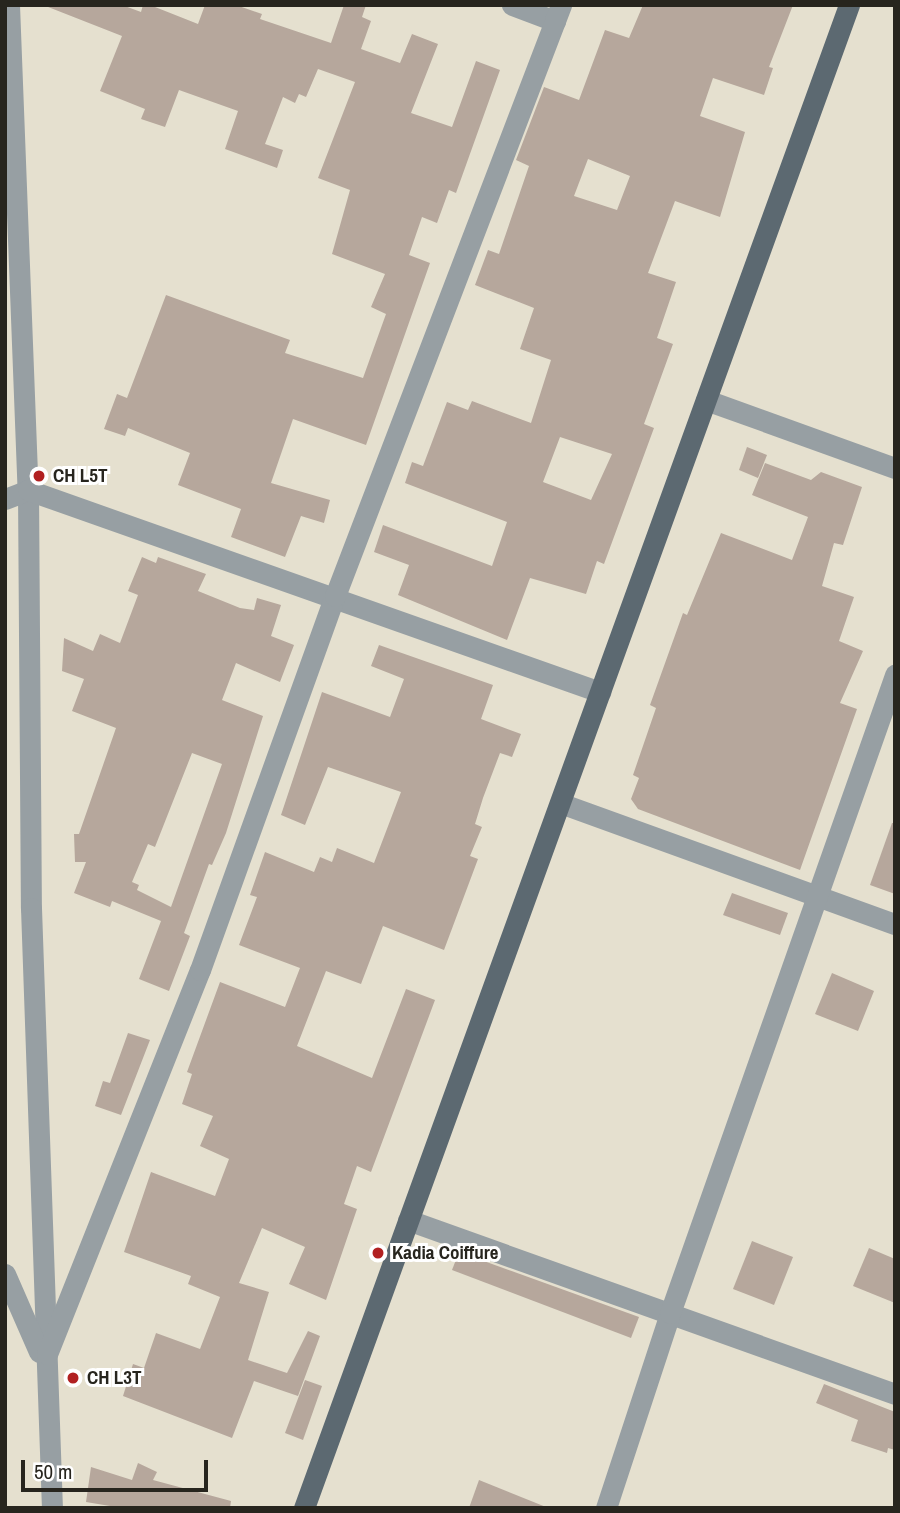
<!DOCTYPE html>
<style>
body{margin:0}
#map{position:relative;width:900px;height:1513px;overflow:hidden;background:#e5e0cf;font-family:"Archivo Narrow",sans-serif}
div>[style]{position:absolute}
[style*='--x']{left:calc(var(--x)*1px);top:calc(var(--y)*1px);width:calc(var(--w)*1px);rotate:calc(var(--a)*1deg)}
.building>*{inset:0;background:#b6a79c}
.minor>*{height:21px;margin:-10.5px;padding:0 10.5px;transform-origin:10.5px;border-radius:10.5px;background:#979fa3}
.major>*{height:21px;margin:-10.5px;padding:0 10.5px;transform-origin:10.5px;border-radius:10.5px;background:#5c6971}
.dots>*{width:19px;height:19px;translate:-50% -50%;box-sizing:border-box;border:4px solid #fff;border-radius:50%}
span{translate:-50% -50%;white-space:nowrap;text-align:center;line-height:1.15;-webkit-text-stroke:6px #fff;paint-order:stroke}
.poi-label{font-size:19px;color:#27251e;font-weight:700}
.left{translate:0 -50%;text-align:left}
.frame{position:absolute;inset:0;border:7px solid #27251e;pointer-events:none}
.scale{position:absolute;left:21px;top:1460px;width:187px;height:32px;box-sizing:border-box;border:4px solid #27251e;border-top:0;padding-left:9px;font-size:21px;line-height:24px;white-space:nowrap;color:#27251e;-webkit-text-stroke:5px #fff;paint-order:stroke}
</style>
<div id="map">
<div class="building">
<div style="clip-path:polygon(43px 5px,122px 5px,141px 12px,143px 5px,150px 5px,198px 24px,205px 5px,236px 5px,262px 14px,260px 19px,331px 43px,344px 5px,366px 5px,362px 17px,371px 21px,361px 49px,400px 63px,412px 34px,438px 44px,411px 113px,452px 127px,476px 61px,500px 70px,456px 193px,449px 190px,437px 223px,422px 217px,409px 255px,430px 263px,366px 445px,293px 419px,271px 483px,330px 500px,324px 523px,301px 516px,285px 557px,231px 537px,241px 509px,178px 485px,190px 453px,128px 428px,125px 436px,104px 429px,117px 394px,127px 398px,166px 295px,290px 340px,285px 353px,363px 378px,386px 314px,371px 307px,385px 274px,332px 254px,350px 190px,318px 178px,355px 82px,318px 69px,306px 97px,299px 94px,295px 103px,283px 97px,265px 144px,283px 150px,277px 168px,225px 149px,238px 111px,179px 90px,165px 127px,141px 119px,145px 109px,100px 91px,122px 36px)"></div>
<div style="clip-path:polygon(evenodd,643px 5px,793px 5px,769px 67px,773px 68px,764px 95px,713px 78px,700px 116px,745px 132px,720px 217px,675px 201px,648px 273px,676px 282px,657px 338px,673px 344px,644px 424px,654px 428px,604px 564px,597px 561px,586px 594px,530px 578px,507px 640px,398px 595px,409px 565px,374px 552px,383px 525px,492px 566px,507px 522px,405px 483px,412px 462px,423px 466px,447px 402px,468px 410px,472px 401px,531px 423px,551px 360px,520px 349px,534px 308px,475px 285px,488px 250px,499px 254px,529px 166px,516px 160px,544px 87px,579px 100px,605px 30px,629px 38px,643px 5px,588px 159px,630px 176px,617px 210px,574px 196px,588px 159px,643px 5px,560px 437px,612px 454px,591px 500px,543px 482px,560px 437px)"></div>
<div style="clip-path:polygon(747px 447px,767px 455px,758px 478px,739px 470px)"></div>
<div style="clip-path:polygon(765px 463px,811px 480px,821px 472px,862px 487px,843px 545px,834px 543px,822px 586px,854px 597px,839px 641px,863px 651px,840px 703px,857px 709px,800px 870px,638px 809px,631px 799px,639px 778px,633px 775px,656px 708px,650px 705px,683px 613px,687px 615px,721px 533px,792px 560px,808px 517px,752px 495px)"></div>
<div style="clip-path:polygon(evenodd,142px 557px,156px 563px,158px 557px,206px 574px,198px 591px,240px 608px,254px 610px,257px 598px,281px 605px,271px 636px,294px 645px,280px 682px,236px 663px,222px 700px,263px 716px,226px 833px,212px 865px,209px 864px,184px 933px,190px 936px,169px 991px,139px 979px,161px 921px,112px 901px,110px 907px,74px 893px,86px 862px,75px 862px,74px 834px,79px 834px,116px 728px,72px 711px,84px 679px,62px 671px,64px 638px,93px 651px,100px 634px,120px 643px,138px 595px,128px 591px,142px 557px,192px 753px,222px 764px,171px 907px,137px 890px,139px 885px,132px 882px,148px 844px,155px 847px,192px 753px)"></div>
<div style="clip-path:polygon(379px 645px,493px 685px,481px 719px,521px 734px,512px 757px,500px 753px,483px 798px,475px 824px,482px 827px,470px 856px,478px 859px,444px 950px,383px 926px,361px 984px,326px 971px,297px 1046px,372px 1078px,406px 989px,435px 1000px,371px 1172px,357px 1166px,344px 1204px,357px 1209px,326px 1300px,289px 1284px,305px 1247px,262px 1228px,239px 1283px,269px 1292px,248px 1360px,287px 1373px,308px 1331px,320px 1336px,298px 1396px,254px 1381px,232px 1438px,123px 1396px,133px 1364px,144px 1368px,156px 1333px,200px 1349px,220px 1297px,188px 1284px,191px 1276px,124px 1252px,151px 1172px,215px 1196px,229px 1159px,200px 1146px,213px 1116px,182px 1104px,192px 1074px,187px 1072px,220px 982px,285px 1007px,300px 968px,239px 945px,257px 897px,250px 895px,265px 852px,314px 872px,320px 857px,332px 862px,337px 848px,374px 863px,401px 792px,328px 767px,305px 825px,281px 815px,322px 692px,390px 717px,404px 679px,371px 666px)"></div>
<div style="clip-path:polygon(892px 823px,895px 823px,895px 894px,870px 885px)"></div>
<div style="clip-path:polygon(732px 893px,788px 913px,780px 935px,723px 915px)"></div>
<div style="clip-path:polygon(832px 973px,874px 991px,858px 1031px,815px 1014px)"></div>
<div style="clip-path:polygon(128px 1033px,150px 1040px,121px 1115px,95px 1106px,103px 1081px,110px 1083px)"></div>
<div style="clip-path:polygon(752px 1241px,793px 1257px,774px 1305px,733px 1289px)"></div>
<div style="clip-path:polygon(869px 1248px,895px 1259px,895px 1303px,853px 1286px)"></div>
<div style="clip-path:polygon(459px 1252px,639px 1317px,631px 1338px,452px 1270px)"></div>
<div style="clip-path:polygon(305px 1380px,322px 1386px,303px 1440px,285px 1433px)"></div>
<div style="clip-path:polygon(824px 1384px,895px 1412px,895px 1450px,888px 1448px,887px 1453px,851px 1441px,858px 1420px,816px 1403px)"></div>
<div style="clip-path:polygon(138px 1463px,157px 1472px,153px 1480px,231px 1501px,230px 1508px,122px 1508px,86px 1502px,91px 1467px,132px 1480px)"></div>
<div style="clip-path:polygon(479px 1480px,546px 1507px,545px 1508px,469px 1508px)"></div>
</div>
<div class="minor">
<div style="--x:9;--y:5;--w:485;--a:87.8"></div>
<div style="--x:28;--y:490;--w:418;--a:89.6"></div>
<div style="--x:31;--y:908;--w:600;--a:88"></div>
<div style="--x:512;--y:5;--w:46;--a:20.4"></div>
<div style="--x:706;--y:400;--w:201;--a:19.8"></div>
<div style="--x:5;--y:499;--w:25;--a:-21"></div>
<div style="--x:28;--y:490;--w:607;--a:19.45"></div>
<div style="--x:560;--y:803;--w:356;--a:19.9"></div>
<div style="--x:408;--y:1220;--w:517;--a:19.66"></div>
<div style="--x:5;--y:1274;--w:85;--a:66.4"></div>
<div style="--x:47;--y:1354;--w:413;--a:-68.3"></div>
<div style="--x:200;--y:970;--w:398;--a:-70.2"></div>
<div style="--x:335;--y:596;--w:633;--a:-69.07"></div>
<div style="--x:606;--y:1508;--w:205;--a:-71.8"></div>
<div style="--x:670;--y:1313;--w:677;--a:-70.57"></div>
</div>
<div class="major">
<div style="--x:304;--y:1508;--w:1599;--a:-70.07"></div>
</div>
<div class="dots">
<div style="left:39px;top:476px;background:#b12021"></div>
<div style="left:378px;top:1253px;background:#b12021"></div>
<div style="left:73px;top:1378px;background:#b12021"></div>
</div>
<div class="poi-label">
<span class="left" style="left:53px;top:476px">CH L5T</span>
<span class="left" style="left:392px;top:1253px">Kadia Coiffure</span>
<span class="left" style="left:87px;top:1378px">CH L3T</span>
</div>
<div class="frame"></div>
<div class="scale">50 m</div>
</div>
